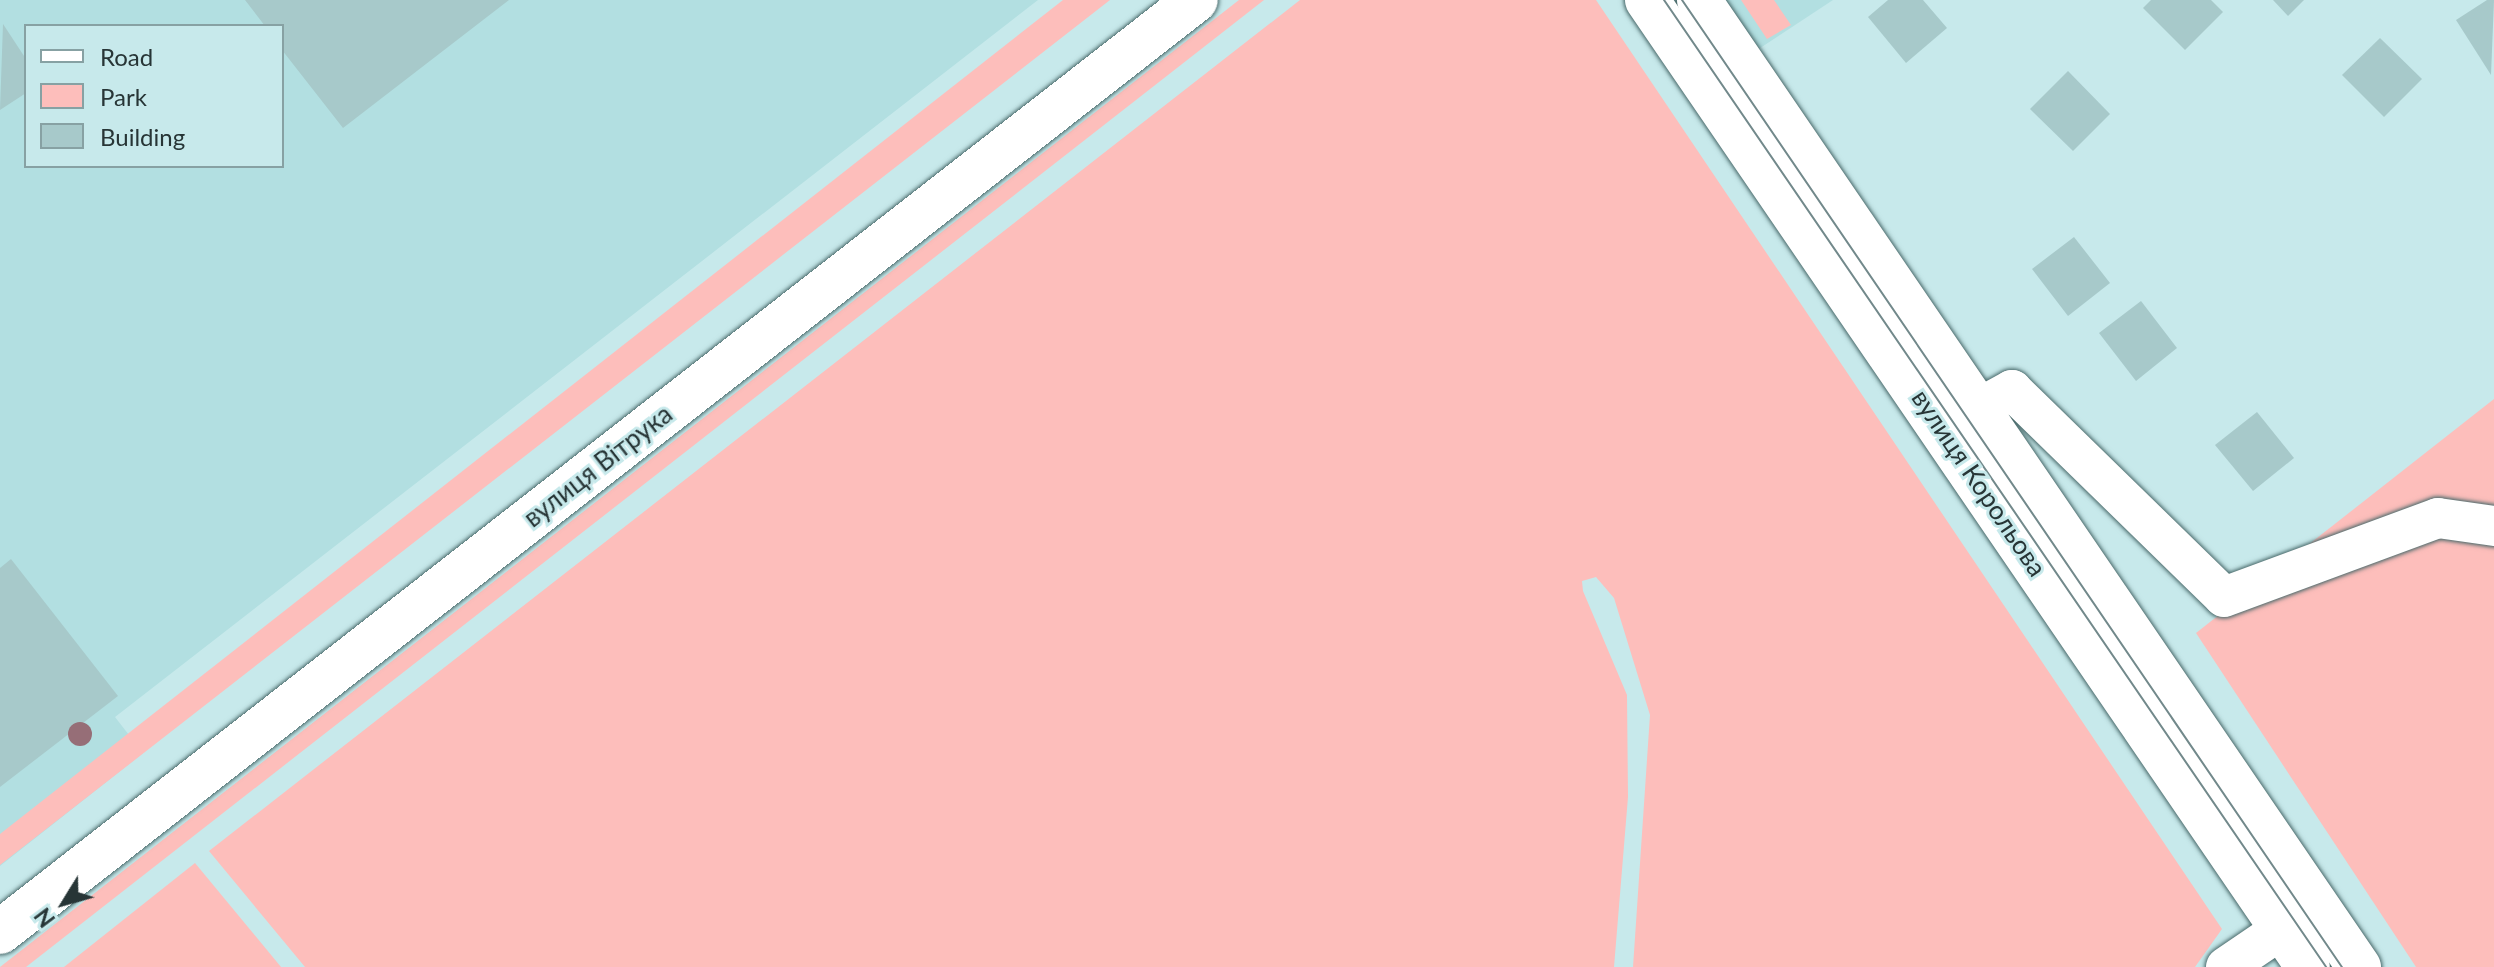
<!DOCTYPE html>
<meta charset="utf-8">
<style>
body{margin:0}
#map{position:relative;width:2494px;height:967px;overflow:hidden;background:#c7e9eb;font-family:Lato,sans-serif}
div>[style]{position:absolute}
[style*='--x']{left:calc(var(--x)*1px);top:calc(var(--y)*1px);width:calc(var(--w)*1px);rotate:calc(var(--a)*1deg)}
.built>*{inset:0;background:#b2dfe1}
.green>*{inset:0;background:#fdbebb}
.building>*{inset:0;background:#a7c9ca}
.roads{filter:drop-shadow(0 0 2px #49696a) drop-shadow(0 0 2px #49696a)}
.minor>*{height:40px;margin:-20px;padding:0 20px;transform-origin:20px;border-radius:20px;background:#fff}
.major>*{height:44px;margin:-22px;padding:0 22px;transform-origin:22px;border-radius:22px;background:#fff}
.tram>*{height:2px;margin:-1px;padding:0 1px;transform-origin:1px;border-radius:1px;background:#72898b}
.trees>*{width:24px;height:24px;margin:-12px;border-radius:50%;background:#966e77}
span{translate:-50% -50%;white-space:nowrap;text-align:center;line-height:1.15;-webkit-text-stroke:6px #c7e9eb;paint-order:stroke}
.street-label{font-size:26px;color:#273536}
.legend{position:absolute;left:24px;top:24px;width:260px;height:144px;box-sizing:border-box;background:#c7e9eb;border:2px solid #87a1a3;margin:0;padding:10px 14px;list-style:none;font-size:24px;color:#273536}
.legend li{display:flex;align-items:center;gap:16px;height:40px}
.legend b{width:40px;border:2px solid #87a1a3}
.north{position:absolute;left:24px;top:863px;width:80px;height:80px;-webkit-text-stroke:6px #c7e9eb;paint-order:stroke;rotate:233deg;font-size:22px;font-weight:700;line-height:32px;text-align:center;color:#273536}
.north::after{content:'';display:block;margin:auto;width:28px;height:36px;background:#273536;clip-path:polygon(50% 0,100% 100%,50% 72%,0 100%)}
</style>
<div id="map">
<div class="built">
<div style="clip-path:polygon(evenodd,0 0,1038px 0,115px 717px,143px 753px,0 866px,0 0,26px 26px,282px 26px,282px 166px,26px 166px,26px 26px)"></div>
<div style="clip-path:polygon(1719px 0,1833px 0,1754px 52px)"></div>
</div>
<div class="green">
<div style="clip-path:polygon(1063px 0,1110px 0,0 865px,0 834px)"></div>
<div style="clip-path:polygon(1239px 0,1264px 0,26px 967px,0 967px)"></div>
<div style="clip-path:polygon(1300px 0,1596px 0,2222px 929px,2195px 967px,1633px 967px,1650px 715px,1614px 598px,1596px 577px,1582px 581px,1583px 591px,1627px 695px,1628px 797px,1614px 967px,305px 967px,209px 851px)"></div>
<div style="clip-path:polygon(1741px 0,1774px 0,1791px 25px,1767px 39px)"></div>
<div style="clip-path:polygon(2494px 399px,2494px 967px,2416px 967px,2196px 633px)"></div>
<div style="clip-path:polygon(195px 863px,281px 967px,64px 967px)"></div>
</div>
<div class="building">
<div style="clip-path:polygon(245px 0,509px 0,343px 128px,282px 50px,282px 26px,265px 26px)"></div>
<div style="clip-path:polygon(1888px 0,1923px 0,1947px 28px,1906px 63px,1868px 17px)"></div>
<div style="clip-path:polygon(2151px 0,2211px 0,2223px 12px,2185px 50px,2143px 8px)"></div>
<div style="clip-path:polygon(2273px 0,2304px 0,2288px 16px)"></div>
<div style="clip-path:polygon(2487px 0,2494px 0,2491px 75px,2456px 20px)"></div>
<div style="clip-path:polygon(3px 24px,26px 59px,26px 93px,0 110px)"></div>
<div style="clip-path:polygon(2380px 38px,2422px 79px,2384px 117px,2342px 75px)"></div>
<div style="clip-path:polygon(2068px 71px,2110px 114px,2073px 151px,2030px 109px)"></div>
<div style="clip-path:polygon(2074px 237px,2110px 283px,2068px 316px,2032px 269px)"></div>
<div style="clip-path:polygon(2141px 301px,2177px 348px,2136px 381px,2099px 333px)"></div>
<div style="clip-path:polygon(2257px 412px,2294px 458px,2253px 491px,2215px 445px)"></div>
<div style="clip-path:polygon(11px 559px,118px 696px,0 787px,0 568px)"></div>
</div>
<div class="roads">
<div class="minor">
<div style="--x:1950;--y:424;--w:71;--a:-28.7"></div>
<div style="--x:2012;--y:390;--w:296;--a:44.3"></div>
<div style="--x:2224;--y:597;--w:228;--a:-20.3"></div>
<div style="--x:2438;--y:518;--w:57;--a:8.1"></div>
<div style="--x:2226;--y:967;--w:68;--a:-34.2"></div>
</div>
<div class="major">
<div style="--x:1647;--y:0;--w:1171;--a:55.65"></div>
<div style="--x:1699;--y:0;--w:1171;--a:55.69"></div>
<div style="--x:0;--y:932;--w:1516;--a:-37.93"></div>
</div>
</div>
<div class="tram">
<div style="--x:1664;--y:0;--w:1172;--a:55.6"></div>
<div style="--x:1682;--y:0;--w:1171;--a:55.69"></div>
</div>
<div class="trees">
<div style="left:80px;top:734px"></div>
</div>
<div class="street-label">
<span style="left:598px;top:466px;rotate:-38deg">вулиця Вітрука</span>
<span style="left:1979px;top:483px;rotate:56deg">вулиця Корольова</span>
</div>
<ul class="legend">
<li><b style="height:10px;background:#fff"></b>Road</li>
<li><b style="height:22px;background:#fdbebb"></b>Park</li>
<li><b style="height:22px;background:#a7c9ca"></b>Building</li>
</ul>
<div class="north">N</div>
</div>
